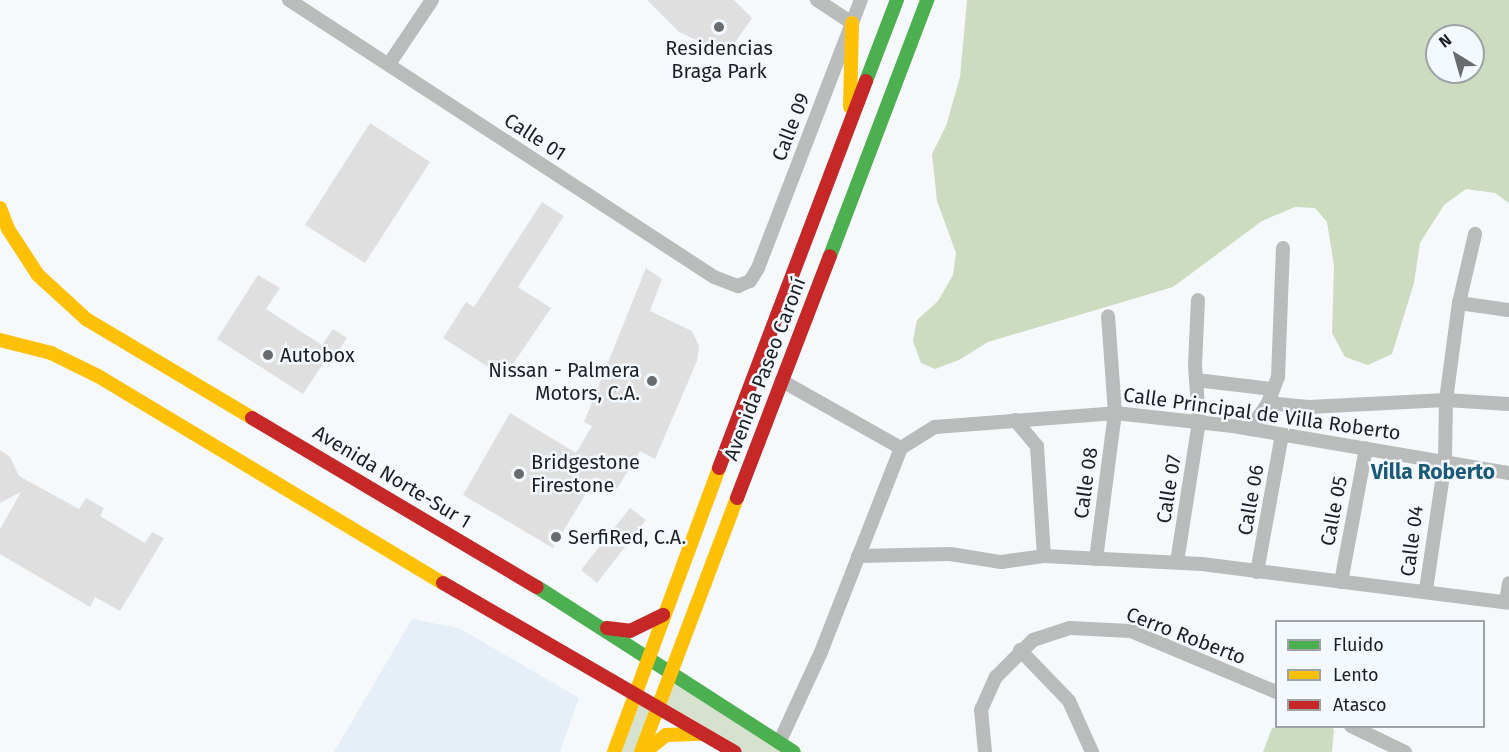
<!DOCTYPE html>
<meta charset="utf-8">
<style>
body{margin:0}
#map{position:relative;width:1509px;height:752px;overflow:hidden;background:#f6f9fc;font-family:"Fira Sans",sans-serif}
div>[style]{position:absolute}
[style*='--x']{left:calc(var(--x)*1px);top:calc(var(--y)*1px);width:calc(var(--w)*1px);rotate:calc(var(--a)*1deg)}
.built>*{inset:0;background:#e6eff7}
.green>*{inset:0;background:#d7e2ce}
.forest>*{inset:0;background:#cddbc1}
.building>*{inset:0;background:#dfdfdf}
.street>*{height:14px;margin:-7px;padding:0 7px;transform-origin:7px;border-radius:7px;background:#babcbb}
.fast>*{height:14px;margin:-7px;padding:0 7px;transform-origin:7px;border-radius:7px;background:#4caf50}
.slow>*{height:14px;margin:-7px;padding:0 7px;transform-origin:7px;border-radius:7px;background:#ffc107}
.jam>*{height:14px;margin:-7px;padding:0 7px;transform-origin:7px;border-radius:7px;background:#c62828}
.dots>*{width:16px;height:16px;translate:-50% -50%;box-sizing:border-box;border:3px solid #f3f9ff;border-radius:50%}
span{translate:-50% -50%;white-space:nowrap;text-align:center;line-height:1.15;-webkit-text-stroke:5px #f3f9ff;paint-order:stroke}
.poi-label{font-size:20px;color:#1d2022}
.left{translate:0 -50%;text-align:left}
.right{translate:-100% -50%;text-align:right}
.street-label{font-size:20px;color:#1d2022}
.neighbourhood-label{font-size:21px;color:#1b5978;font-weight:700}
.legend{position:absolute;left:1275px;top:620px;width:210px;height:108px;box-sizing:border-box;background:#f3f9ff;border:2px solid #9da2a7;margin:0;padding:8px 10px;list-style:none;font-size:18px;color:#1d2022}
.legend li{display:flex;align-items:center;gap:12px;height:30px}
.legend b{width:30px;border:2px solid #9da2a7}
.north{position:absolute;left:1425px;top:24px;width:60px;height:60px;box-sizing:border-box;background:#f3f9ff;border:2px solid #9da2a7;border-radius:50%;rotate:323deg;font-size:16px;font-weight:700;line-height:24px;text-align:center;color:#1d2022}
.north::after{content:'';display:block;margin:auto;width:21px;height:27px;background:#696c6e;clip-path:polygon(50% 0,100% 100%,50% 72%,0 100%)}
</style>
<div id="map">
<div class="built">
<div style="clip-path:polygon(412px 619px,459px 628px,579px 698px,560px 752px,334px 752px)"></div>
</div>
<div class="green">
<div style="clip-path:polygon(671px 670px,794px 752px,735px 752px,658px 708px,641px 752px,614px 752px,633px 693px,657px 707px)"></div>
</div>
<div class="forest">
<div style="clip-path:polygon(evenodd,967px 0,1509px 0,1509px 203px,1495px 193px,1466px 189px,1444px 205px,1420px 243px,1414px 283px,1392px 354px,1368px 365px,1345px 357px,1332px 333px,1334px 266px,1327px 222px,1315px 208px,1295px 207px,1262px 221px,1173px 287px,988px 342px,959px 360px,935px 369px,921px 363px,913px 341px,917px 320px,938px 301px,953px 275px,956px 253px,937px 201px,932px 154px,946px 126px,960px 77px,967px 0,1437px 36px,1473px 36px,1473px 72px,1437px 72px,1437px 36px)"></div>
<div style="clip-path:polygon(1327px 726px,1334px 729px,1332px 752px,1263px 752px,1272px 728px)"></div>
</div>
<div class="building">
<div style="clip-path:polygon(647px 0,734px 0,752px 18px,727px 54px,679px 32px)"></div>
<div style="clip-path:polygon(370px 123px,430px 162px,365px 263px,305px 225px)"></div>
<div style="clip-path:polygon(542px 202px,564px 216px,518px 287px,551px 308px,504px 377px,443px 338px,466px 302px,474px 307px)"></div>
<div style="clip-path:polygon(646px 268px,662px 279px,650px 311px,692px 331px,699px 346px,697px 361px,655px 459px,640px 451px,617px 489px,596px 477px,553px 548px,463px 495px,510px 413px,576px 453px,592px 426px,584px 422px)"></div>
<div style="clip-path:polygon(258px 275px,280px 288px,266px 309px,322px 345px,333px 329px,347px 338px,331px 362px,326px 359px,303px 394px,217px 339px)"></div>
<div style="clip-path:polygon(0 450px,10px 457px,19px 476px,79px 509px,86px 498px,104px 508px,100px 516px,145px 543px,152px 532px,164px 538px,120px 611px,95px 597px,90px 607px,0 554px,0 529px,21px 492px,0 503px)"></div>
<div style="clip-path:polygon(630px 508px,646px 520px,597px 583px,581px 570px)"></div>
</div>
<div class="street">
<div style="--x:289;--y:0;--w:507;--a:33.09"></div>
<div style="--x:714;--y:277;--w:26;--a:21"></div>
<div style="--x:738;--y:286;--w:13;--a:-23"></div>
<div style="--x:750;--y:281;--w:15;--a:-58"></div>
<div style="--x:758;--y:268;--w:287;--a:-69"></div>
<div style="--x:817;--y:0;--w:42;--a:33.3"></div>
<div style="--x:389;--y:64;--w:77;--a:-56.1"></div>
<div style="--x:1459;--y:303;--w:50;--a:8"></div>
<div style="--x:1196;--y:380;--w:77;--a:6.8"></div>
<div style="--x:782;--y:381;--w:137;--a:29.4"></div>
<div style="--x:1268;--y:403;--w:41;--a:5.6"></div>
<div style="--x:1309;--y:407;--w:137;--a:-2.9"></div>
<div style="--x:1446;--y:400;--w:63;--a:3.6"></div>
<div style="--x:1015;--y:420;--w:34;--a:50"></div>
<div style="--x:1037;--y:446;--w:110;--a:86.4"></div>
<div style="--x:1250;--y:429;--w:32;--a:-55"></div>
<div style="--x:1268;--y:403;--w:28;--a:-69"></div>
<div style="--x:1278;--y:377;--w:129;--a:-87.8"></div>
<div style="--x:858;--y:556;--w:92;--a:-1.2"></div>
<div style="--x:950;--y:554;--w:52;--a:8.9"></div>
<div style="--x:1001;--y:562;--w:43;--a:-7.9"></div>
<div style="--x:1044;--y:556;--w:158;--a:2.9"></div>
<div style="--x:1202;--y:564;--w:309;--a:7.2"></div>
<div style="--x:1096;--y:559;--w:147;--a:-82.6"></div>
<div style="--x:1115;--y:413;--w:97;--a:-94.1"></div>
<div style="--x:1177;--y:562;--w:143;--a:-81.1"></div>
<div style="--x:1199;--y:421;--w:56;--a:-94.1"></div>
<div style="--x:1195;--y:365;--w:65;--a:-87.4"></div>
<div style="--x:1257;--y:572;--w:139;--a:-79.7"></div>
<div style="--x:1341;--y:582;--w:136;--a:-79.4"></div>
<div style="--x:1426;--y:590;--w:130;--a:-81.6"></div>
<div style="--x:1445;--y:461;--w:61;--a:-89.1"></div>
<div style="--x:1446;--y:400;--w:98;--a:-82.4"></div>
<div style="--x:1459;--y:303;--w:71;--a:-76.9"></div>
<div style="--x:1506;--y:602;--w:19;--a:-81"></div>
<div style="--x:1020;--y:650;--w:71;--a:46.1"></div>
<div style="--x:1069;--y:701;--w:56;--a:65.7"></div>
<div style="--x:1351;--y:726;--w:60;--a:25.7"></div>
<div style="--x:779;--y:743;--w:100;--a:-65.2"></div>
<div style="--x:821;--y:652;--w:219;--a:-68.6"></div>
<div style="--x:901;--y:448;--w:40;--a:-32"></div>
<div style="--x:935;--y:427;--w:181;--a:-4.4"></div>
<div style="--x:1115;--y:413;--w:119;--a:6.3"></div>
<div style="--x:1233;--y:426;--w:280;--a:9.7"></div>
<div style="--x:985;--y:752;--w:42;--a:-95.4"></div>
<div style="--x:981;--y:710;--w:36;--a:-66"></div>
<div style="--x:996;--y:677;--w:52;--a:-45"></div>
<div style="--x:1033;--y:640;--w:39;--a:-18"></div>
<div style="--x:1070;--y:628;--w:61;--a:2.8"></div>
<div style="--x:1131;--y:631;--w:157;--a:22.8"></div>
</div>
<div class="fast">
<div style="--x:866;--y:81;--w:87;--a:-69.1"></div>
<div style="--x:830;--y:256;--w:274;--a:-69.2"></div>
<div style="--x:537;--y:587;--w:305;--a:32.7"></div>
</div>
<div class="slow">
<div style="--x:850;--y:107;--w:84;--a:-88.6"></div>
<div style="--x:0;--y:208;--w:22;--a:69"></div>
<div style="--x:8;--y:229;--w:55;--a:56.9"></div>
<div style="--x:38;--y:275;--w:65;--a:42.5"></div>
<div style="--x:86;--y:319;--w:193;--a:30.8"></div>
<div style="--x:0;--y:340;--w:53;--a:14.3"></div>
<div style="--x:51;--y:353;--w:52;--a:26.1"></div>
<div style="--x:98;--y:376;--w:402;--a:31"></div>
<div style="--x:614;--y:752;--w:303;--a:-69.7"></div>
<div style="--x:641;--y:752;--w:272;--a:-69.3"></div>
<div style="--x:645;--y:752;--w:27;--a:-39"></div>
<div style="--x:666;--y:735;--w:36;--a:-2"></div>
</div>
<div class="jam">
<div style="--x:252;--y:418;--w:331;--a:30.7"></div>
<div style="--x:719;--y:468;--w:414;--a:-69.2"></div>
<div style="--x:737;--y:498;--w:259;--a:-69"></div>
<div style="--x:443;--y:583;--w:337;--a:30.1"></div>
<div style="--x:607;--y:628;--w:23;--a:7"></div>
<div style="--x:630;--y:631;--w:37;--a:-26"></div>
</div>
<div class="dots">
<div style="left:719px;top:27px;background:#696c6e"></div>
<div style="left:268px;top:355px;background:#696c6e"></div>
<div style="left:652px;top:381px;background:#696c6e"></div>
<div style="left:519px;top:474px;background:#696c6e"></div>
<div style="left:556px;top:537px;background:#696c6e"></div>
</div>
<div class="poi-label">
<span style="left:719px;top:60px">Residencias<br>Braga Park</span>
<span class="left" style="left:280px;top:355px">Autobox</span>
<span class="right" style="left:640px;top:382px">Nissan - Palmera<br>Motors, C.A.</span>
<span class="left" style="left:531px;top:474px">Bridgestone<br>Firestone</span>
<span class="left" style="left:568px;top:537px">SerfiRed, C.A.</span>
</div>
<div class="street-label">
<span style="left:791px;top:127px;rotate:-69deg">Calle 09</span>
<span style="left:535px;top:137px;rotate:33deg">Calle 01</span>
<span style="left:765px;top:369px;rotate:-69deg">Avenida Paseo Caroní</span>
<span style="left:1262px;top:414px;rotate:8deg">Calle Principal de Villa Roberto</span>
<span style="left:392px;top:477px;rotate:31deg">Avenida Norte-Sur 1</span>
<span style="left:1086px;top:483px;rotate:-82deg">Calle 08</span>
<span style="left:1169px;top:489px;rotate:-81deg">Calle 07</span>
<span style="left:1251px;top:500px;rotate:-80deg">Calle 06</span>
<span style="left:1334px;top:511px;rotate:-79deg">Calle 05</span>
<span style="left:1412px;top:541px;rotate:-83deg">Calle 04</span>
<span style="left:1186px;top:636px;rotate:21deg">Cerro Roberto</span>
</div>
<div class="neighbourhood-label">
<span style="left:1433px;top:472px">Villa Roberto</span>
</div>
<ul class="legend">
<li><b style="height:8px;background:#4caf50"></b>Fluido</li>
<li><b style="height:8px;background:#ffc107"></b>Lento</li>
<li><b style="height:8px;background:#c62828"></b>Atasco</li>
</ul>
<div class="north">N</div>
</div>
